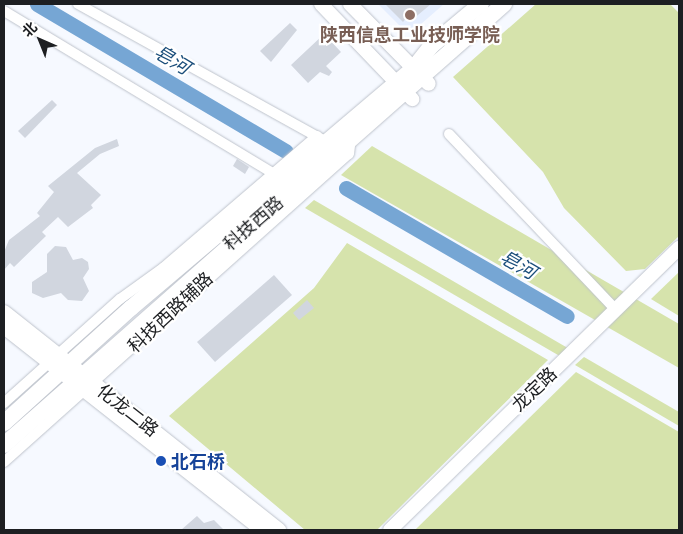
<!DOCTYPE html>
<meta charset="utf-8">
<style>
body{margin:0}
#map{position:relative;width:683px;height:534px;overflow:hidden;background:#f6f9ff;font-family:Ubuntu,"Noto Sans SC",sans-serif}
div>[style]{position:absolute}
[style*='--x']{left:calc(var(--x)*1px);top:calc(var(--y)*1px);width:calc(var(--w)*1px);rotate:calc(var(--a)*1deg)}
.built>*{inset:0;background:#e5eefe}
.green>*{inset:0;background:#d6e3ac}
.river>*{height:15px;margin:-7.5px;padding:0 7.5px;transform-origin:7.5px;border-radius:7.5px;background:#76a6d4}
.building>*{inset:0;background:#d1d6df}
.roads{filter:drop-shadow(0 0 1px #bec3cc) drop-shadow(0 0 1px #bec3cc)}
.street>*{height:10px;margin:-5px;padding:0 5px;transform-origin:5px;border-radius:5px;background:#fff}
.secondary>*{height:14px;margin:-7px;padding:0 7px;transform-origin:7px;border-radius:7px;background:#fff}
.primary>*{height:16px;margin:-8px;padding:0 8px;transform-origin:8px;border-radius:8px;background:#fff}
.dots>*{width:14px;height:14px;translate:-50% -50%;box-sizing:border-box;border:2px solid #fff;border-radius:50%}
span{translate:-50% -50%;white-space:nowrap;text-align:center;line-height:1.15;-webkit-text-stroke:4.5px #fff;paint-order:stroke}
.education-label{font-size:18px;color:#785e54;font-weight:700}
.street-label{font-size:18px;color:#1d1f22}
.transit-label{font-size:18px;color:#164399;font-weight:700}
.left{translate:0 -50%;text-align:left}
.water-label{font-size:19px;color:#1b4e7b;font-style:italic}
.frame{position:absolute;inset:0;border:5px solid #1d1f22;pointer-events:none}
.north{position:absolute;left:15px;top:15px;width:50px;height:50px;-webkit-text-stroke:4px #fff;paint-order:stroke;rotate:316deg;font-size:14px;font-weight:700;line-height:20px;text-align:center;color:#1d1f22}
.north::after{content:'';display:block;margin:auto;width:18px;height:22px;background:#1d1f22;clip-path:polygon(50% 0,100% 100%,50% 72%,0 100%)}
</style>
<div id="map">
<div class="built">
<div style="clip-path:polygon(378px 4px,444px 4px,413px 31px,400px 26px)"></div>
</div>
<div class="green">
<div style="clip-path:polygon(536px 4px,670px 4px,679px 13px,679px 236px,645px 269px,626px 271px,564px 208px,543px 172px,453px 77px)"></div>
<div style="clip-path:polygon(372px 146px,679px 324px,679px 368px,341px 175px)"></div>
<div style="clip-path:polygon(314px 200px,578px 354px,570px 362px,305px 208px)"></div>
<div style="clip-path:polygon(347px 243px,548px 360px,377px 530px,305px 530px,169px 416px,314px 288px)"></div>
<div style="clip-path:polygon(679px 272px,679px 316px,651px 299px)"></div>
<div style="clip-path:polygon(584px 357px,679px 412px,679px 426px,575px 365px)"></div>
<div style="clip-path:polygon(576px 372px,679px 432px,679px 530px,415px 530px)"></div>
</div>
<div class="river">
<div style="--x:37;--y:4;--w:289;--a:30.6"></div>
<div style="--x:346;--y:188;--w:255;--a:30.1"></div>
</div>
<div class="building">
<div style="clip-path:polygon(385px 4px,431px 4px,412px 20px,408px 16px,403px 22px)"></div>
<div style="clip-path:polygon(290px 23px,297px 30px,271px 62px,260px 51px)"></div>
<div style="clip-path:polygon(324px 34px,341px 52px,326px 66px,332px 72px,329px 76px,320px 72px,308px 83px,291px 65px)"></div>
<div style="clip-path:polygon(52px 100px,57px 105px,25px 138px,18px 131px)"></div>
<div style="clip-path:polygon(117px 139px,119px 146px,100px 154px,77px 173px,101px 195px,91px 205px,93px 208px,68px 227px,58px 217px,42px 232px,46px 236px,14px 267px,10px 263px,4px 270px,4px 252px,9px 240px,40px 216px,37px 213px,54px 192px,48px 186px,95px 148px)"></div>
<div style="clip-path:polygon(237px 159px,249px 167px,245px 174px,233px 166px)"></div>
<div style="clip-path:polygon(55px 246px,66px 247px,73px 260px,82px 258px,88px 262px,89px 269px,83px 278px,89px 291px,82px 301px,68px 300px,61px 293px,43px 298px,32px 293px,32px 282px,47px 272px,47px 254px)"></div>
<div style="clip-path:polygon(274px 275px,292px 295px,215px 362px,197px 342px)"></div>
<div style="clip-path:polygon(307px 300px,314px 308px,299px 320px,293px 313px)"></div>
<div style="clip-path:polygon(197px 516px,204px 523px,214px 520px,224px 530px,181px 530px)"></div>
</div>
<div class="roads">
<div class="street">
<div style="--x:78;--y:4;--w:279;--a:29"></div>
<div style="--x:4;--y:11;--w:320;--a:31.1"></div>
<div style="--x:449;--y:134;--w:243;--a:46.5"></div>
<div style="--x:4;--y:403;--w:156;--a:-41.9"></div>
<div style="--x:120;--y:299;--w:53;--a:-35.8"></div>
<div style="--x:163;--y:268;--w:203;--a:-40.6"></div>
<div style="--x:4;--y:462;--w:462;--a:-41.8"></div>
<div style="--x:349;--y:154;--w:16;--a:-83"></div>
</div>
<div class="secondary">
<div style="--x:321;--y:4;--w:132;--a:46.2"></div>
<div style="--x:350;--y:4;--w:112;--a:45.4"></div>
<div style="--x:4;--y:312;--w:351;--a:38.4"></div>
<div style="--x:4;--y:327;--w:328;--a:38.2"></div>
<div style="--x:390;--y:530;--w:404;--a:-44.3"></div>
</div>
<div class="primary">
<div style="--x:4;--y:423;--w:171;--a:-42.2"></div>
<div style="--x:131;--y:308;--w:371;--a:-40.3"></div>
<div style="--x:414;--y:68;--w:28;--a:-52"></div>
<div style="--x:431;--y:46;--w:65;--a:-40"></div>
<div style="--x:4;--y:445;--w:667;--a:-41.41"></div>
</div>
</div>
<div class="dots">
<div style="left:410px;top:15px;background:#8d6e63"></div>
<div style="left:161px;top:461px;background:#1a4fb4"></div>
</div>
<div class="education-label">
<span style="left:410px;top:34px">陕西信息工业技师学院</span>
</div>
<div class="street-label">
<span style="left:253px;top:223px;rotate:-41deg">科技西路</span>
<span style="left:170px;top:312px;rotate:-43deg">科技西路辅路</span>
<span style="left:534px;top:389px;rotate:-44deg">龙定路</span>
<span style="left:128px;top:410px;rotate:38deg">化龙二路</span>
</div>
<div class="transit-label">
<span class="left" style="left:171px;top:461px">北石桥</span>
</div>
<div class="water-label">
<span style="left:172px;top:60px;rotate:31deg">皂河</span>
<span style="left:518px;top:265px;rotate:30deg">皂河</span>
</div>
<div class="frame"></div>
<div class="north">北</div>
</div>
